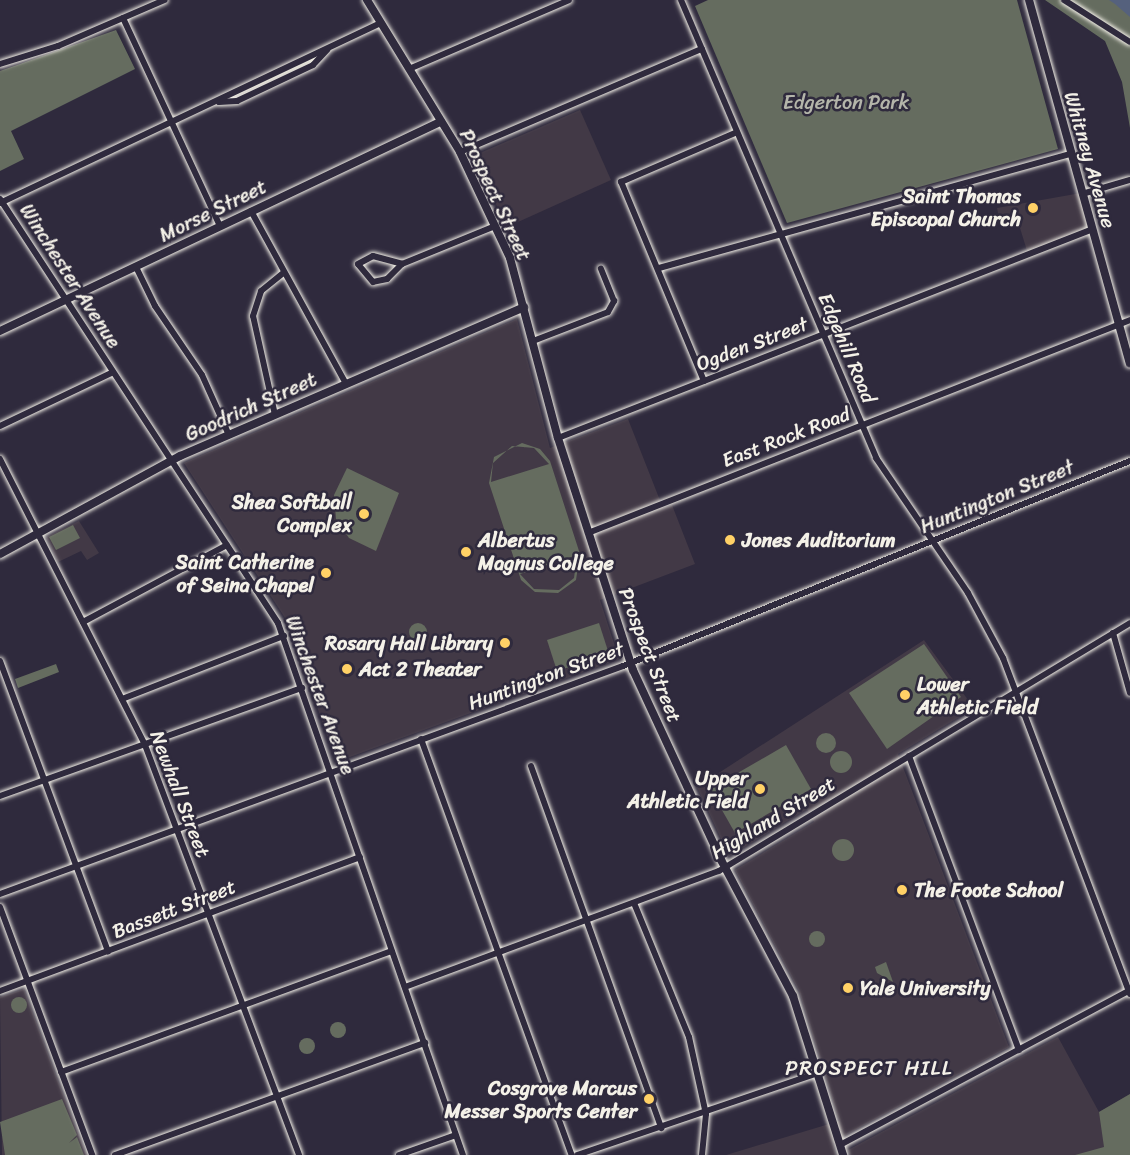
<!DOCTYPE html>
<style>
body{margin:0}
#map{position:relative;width:1130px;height:1155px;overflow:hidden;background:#2f2a3d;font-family:Sriracha,sans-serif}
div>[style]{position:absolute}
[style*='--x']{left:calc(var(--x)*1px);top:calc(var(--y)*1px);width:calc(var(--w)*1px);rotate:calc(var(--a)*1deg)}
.built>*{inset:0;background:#423946}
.green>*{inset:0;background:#656c5f}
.round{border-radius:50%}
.water>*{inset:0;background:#55617d}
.roads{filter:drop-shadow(0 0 2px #f4f1e8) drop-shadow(0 0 2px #f4f1e8)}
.minor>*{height:6px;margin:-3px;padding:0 3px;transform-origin:3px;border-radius:3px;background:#2f2a3d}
.major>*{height:8px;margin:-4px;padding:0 4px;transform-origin:4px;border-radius:4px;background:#2f2a3d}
.dots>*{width:16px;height:16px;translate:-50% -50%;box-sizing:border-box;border:3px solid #2f2a3d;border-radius:50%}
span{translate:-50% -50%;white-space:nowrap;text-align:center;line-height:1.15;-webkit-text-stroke:5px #2f2a3d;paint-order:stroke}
.park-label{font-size:20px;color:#b4b5aa}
.street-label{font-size:20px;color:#f4f1e8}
.poi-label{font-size:20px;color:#f4f1e8;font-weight:700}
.right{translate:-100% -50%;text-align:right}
.left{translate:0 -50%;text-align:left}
.neighbourhood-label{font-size:21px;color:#f4f1e8;letter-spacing:1.5px}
</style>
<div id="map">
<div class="built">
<div style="clip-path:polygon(580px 110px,611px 180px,507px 227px,473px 156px)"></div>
<div style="clip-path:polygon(1081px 193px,1093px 229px,1028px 254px,1016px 215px,999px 218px,997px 208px)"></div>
<div style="clip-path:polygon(517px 319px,550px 448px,628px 419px,663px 508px,672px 505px,695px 564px,600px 600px,619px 659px,336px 762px,289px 624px,184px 463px)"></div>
<div style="clip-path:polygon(79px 521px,99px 553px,87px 560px,81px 551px,58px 562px,46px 537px)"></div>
<div style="clip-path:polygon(924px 640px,974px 708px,898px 754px,1009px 1047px,844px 1136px,833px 1143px,836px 1155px,726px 1155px,839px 1121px,799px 991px,735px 870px,814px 822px,807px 809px,729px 856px,697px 787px)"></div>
<div style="clip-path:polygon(24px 989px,55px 1073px,87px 1155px,2px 1155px,0 997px)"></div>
<div style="clip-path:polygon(1058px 1037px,1099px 1112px,1130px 1094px,1130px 1155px,850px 1155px,848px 1150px)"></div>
</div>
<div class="green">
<div style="clip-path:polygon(708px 0,1017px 0,1058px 149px,787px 223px,695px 6px)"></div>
<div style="clip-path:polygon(1045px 0,1130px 0,1130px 128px,1122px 82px,1105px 41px)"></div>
<div style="clip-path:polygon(116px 30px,135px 69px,11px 131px,24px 159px,0 171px,0 71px)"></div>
<div style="clip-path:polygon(315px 55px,316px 60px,230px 98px)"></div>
<div style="clip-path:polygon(evenodd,522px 443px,540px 449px,550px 461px,580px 554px,576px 580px,558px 593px,535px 592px,521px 580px,489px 483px,494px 457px,522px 443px,512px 446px,534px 448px,549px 464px,491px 482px,493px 463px,512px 446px,522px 443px,577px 555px,574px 578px,559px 590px,534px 589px,520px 574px,577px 555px)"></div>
<div style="clip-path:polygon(347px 468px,399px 493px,376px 551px,349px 538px,336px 519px,334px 495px)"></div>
<div style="clip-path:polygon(73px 525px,80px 538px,56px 550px,49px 537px)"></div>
<div style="clip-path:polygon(599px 623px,609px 654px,557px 671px,547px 640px)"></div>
<div class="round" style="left:409px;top:623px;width:18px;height:18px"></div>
<div style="clip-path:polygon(924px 644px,961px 697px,887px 749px,849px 693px)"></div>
<div style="clip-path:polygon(56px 664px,59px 672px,18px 688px,15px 679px)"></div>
<div class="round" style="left:816px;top:733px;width:20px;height:20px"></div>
<div style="clip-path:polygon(786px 745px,811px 789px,735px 833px,710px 789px)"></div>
<div class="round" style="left:830px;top:751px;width:22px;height:22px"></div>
<div class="round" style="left:832px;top:839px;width:22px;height:22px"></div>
<div class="round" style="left:809px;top:931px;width:16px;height:16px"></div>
<div style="clip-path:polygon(886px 962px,893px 982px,877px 973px,875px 967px)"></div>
<div class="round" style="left:11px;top:997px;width:16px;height:16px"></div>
<div class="round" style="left:330px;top:1022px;width:16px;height:16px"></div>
<div class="round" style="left:299px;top:1038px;width:16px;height:16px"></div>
<div style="clip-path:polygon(1130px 1094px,1130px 1155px,1075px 1155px,1104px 1147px,1099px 1112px)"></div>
<div style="clip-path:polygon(62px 1099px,77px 1135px,69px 1143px,77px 1137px,84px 1155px,5px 1155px,0 1122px)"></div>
</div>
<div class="water">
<div style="clip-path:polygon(1109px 0,1130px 0,1130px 17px,1115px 4px)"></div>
</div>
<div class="roads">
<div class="minor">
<div style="--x:681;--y:0;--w:498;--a:66.9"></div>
<div style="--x:876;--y:458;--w:163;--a:55.7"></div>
<div style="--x:968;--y:593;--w:74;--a:61.7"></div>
<div style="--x:1003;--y:658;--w:359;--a:69.3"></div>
<div style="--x:1064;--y:0;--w:78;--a:32.5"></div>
<div style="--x:123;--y:18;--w:230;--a:65"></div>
<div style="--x:0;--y:64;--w:61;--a:-17.2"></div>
<div style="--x:58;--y:46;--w:116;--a:-23.3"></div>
<div style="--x:409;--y:69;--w:174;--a:-23.3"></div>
<div style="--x:219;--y:102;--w:18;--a:-3"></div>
<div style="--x:237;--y:101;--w:84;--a:-25.3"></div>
<div style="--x:313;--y:65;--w:21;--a:-47"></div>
<div style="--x:460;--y:152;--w:263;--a:-23.1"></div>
<div style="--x:1082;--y:194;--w:50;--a:-16.3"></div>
<div style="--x:0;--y:199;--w:507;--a:56.75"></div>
<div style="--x:278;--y:623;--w:563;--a:70.83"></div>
<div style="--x:0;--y:203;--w:421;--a:-25.3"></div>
<div style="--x:251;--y:211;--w:197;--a:61.2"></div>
<div style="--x:373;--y:256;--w:30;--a:15"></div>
<div style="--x:402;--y:264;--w:21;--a:135"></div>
<div style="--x:387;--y:279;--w:14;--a:168"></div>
<div style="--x:373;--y:282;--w:23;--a:-130"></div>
<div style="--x:358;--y:264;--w:17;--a:-28"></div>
<div style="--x:402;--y:264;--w:100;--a:-22.2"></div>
<div style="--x:136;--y:267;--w:43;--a:64"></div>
<div style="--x:155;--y:306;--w:83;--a:55.7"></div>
<div style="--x:202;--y:375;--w:66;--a:65.8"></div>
<div style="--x:659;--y:268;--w:427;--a:-15.5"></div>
<div style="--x:533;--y:341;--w:80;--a:-21.1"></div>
<div style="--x:608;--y:312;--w:13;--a:-61"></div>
<div style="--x:614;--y:301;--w:35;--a:-112"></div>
<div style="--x:704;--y:381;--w:216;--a:-112.6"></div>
<div style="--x:621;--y:182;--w:126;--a:-23.3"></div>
<div style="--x:275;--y:415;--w:101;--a:-102.5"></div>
<div style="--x:253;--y:316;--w:26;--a:-72"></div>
<div style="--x:261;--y:291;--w:28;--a:-39"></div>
<div style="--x:0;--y:426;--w:125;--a:-25.5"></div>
<div style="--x:558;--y:438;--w:574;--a:-21.34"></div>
<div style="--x:0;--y:459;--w:321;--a:63.1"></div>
<div style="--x:145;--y:745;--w:438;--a:69.4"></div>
<div style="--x:588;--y:533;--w:582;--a:-21.45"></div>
<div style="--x:83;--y:622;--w:163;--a:-28.1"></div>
<div style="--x:1113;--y:633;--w:62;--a:74.2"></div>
<div style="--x:0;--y:661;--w:310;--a:69.6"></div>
<div style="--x:122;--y:699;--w:174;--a:-21.3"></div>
<div style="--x:421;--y:739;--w:443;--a:70.1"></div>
<div style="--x:909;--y:756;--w:314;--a:69.5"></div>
<div style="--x:531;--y:766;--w:385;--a:70.2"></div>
<div style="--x:0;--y:796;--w:321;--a:-19.7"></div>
<div style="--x:0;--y:894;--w:663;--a:-20.1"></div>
<div style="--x:623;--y:666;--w:547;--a:-22.02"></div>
<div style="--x:634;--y:903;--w:145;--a:67.7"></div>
<div style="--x:689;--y:1037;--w:79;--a:77.6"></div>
<div style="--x:706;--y:1114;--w:41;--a:95.6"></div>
<div style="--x:0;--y:907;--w:265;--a:69.6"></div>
<div style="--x:405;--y:987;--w:335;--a:-20.3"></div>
<div style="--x:719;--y:871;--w:480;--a:-31.1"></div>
<div style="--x:0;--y:991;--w:384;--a:-20.4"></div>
<div style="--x:61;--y:1072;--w:352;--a:-20.1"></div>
<div style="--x:840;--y:1145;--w:329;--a:-28.1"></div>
<div style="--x:115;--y:1155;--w:330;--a:-19.9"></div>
<div style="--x:399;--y:1155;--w:60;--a:-19.3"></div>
<div style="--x:577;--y:1155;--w:255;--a:-18.8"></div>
</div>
<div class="major">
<div style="--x:367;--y:0;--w:178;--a:58.5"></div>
<div style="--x:460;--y:152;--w:117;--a:64.7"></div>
<div style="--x:510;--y:258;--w:186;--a:75.1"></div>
<div style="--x:558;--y:438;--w:244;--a:72.1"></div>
<div style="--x:633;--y:670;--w:209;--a:65.1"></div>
<div style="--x:721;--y:860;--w:154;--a:62.1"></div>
<div style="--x:793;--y:996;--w:167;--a:72.5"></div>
<div style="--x:1029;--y:0;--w:377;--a:74.5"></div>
<div style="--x:0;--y:331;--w:488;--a:-25.4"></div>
<div style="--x:0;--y:554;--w:205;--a:-28.6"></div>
<div style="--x:180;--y:456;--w:375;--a:-23.4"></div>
</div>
</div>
<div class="dots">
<div style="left:1033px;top:208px;background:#ffd166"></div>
<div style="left:364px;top:514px;background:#ffd166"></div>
<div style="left:730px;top:540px;background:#ffd166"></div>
<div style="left:466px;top:552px;background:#ffd166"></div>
<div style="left:326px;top:573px;background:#ffd166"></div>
<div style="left:505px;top:643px;background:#ffd166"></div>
<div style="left:347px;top:669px;background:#ffd166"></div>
<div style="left:905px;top:695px;background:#ffd166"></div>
<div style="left:760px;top:789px;background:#ffd166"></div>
<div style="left:902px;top:890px;background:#ffd166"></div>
<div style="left:848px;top:988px;background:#ffd166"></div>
<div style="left:649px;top:1099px;background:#ffd166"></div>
</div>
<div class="park-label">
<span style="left:846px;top:102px">Edgerton Park</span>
</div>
<div class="street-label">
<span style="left:1090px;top:160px;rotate:74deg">Whitney Avenue</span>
<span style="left:495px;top:195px;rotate:65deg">Prospect Street</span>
<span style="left:213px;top:211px;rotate:-26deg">Morse Street</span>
<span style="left:70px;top:276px;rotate:57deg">Winchester Avenue</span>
<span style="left:752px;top:344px;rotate:-21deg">Ogden Street</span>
<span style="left:847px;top:348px;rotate:67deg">Edgehill Road</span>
<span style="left:251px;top:407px;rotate:-24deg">Goodrich Street</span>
<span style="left:786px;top:437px;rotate:-21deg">East Rock Road</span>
<span style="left:997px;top:497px;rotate:-22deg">Huntington Street</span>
<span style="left:650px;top:655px;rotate:69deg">Prospect Street</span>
<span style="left:546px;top:676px;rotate:-20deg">Huntington Street</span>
<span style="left:320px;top:695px;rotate:70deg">Winchester Avenue</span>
<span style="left:180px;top:794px;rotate:69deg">Newhall Street</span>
<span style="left:773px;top:818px;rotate:-31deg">Highland Street</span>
<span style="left:174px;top:909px;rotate:-21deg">Bassett Street</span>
</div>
<div class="poi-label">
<span class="right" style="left:1021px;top:208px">Saint Thomas<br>Episcopal Church</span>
<span class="right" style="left:352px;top:514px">Shea Softball<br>Complex</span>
<span class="left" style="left:478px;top:552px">Albertus<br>Magnus College</span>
<span class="left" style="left:742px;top:540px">Jones Auditorium</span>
<span class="right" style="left:314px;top:574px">Saint Catherine<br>of Seina Chapel</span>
<span class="right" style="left:493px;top:643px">Rosary Hall Library</span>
<span class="left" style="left:359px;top:669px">Act 2 Theater</span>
<span class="left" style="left:917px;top:696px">Lower<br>Athletic Field</span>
<span class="right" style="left:748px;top:790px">Upper<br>Athletic Field</span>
<span class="left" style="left:914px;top:890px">The Foote School</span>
<span class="left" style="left:860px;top:988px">Yale University</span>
<span class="right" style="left:637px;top:1100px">Cosgrove Marcus<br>Messer Sports Center</span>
</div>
<div class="neighbourhood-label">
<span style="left:869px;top:1068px">PROSPECT HILL</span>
</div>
</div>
